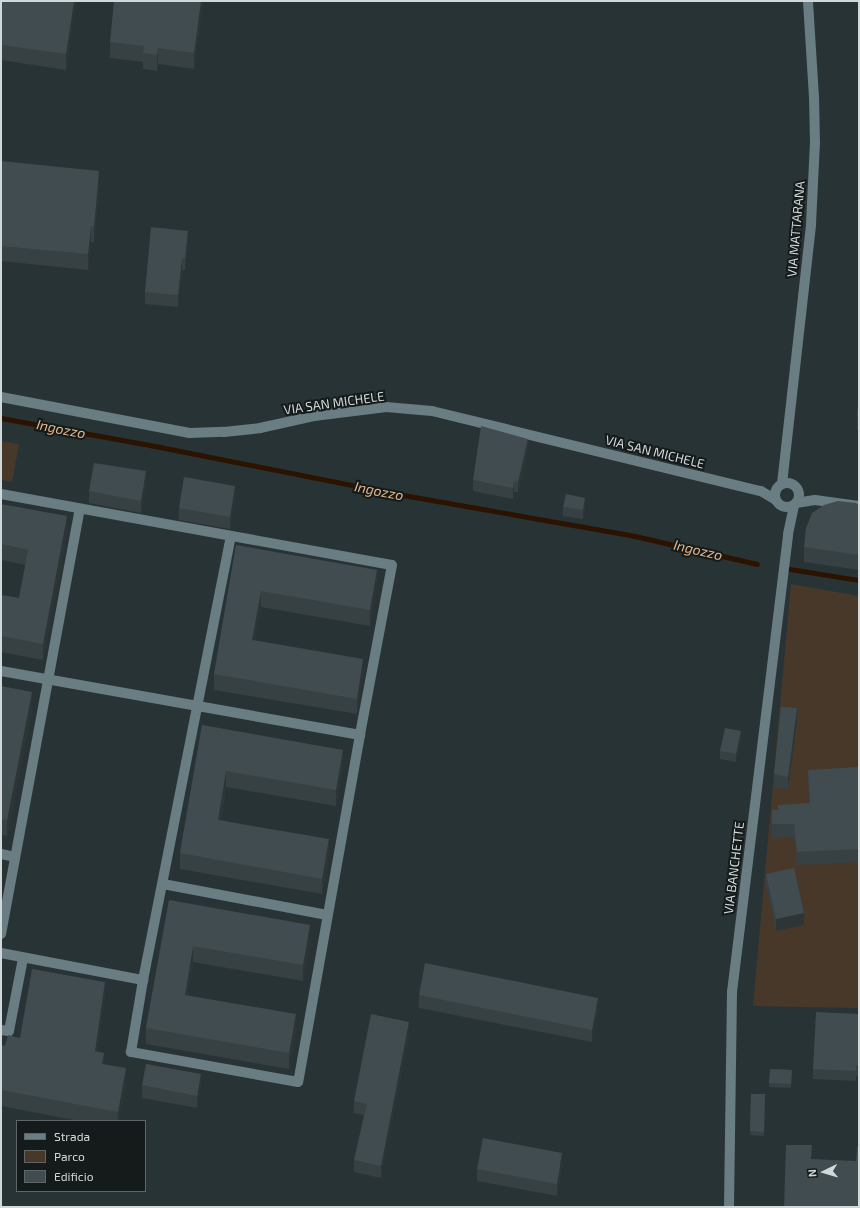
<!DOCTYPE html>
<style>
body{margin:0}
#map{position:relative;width:860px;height:1208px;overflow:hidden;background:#283336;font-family:"Exo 2",sans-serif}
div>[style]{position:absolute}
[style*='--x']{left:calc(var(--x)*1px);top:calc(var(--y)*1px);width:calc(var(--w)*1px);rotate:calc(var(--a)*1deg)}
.green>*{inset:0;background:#48382a}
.stream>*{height:4.5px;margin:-2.25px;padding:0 2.25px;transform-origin:2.25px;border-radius:2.25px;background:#2b1300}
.minor>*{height:10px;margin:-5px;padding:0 5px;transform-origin:5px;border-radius:5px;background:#6a7d82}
.minor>.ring{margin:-5px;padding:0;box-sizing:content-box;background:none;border:10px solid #6a7d82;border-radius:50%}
.wall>*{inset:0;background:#374144}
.shaded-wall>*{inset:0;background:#2d3537}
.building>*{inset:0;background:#404c4f}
span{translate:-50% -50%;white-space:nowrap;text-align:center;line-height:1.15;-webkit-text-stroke:4px #151a1b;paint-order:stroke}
.street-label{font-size:13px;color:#d1d8da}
.water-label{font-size:14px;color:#e7b589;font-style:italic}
.frame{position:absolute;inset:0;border:2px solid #d1d8da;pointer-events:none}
.legend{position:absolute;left:16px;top:1120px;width:130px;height:72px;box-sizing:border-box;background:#151a1b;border:1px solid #606667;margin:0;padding:5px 7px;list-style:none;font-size:12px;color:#d1d8da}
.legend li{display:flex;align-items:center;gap:8px;height:20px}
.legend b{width:20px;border:1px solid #606667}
.north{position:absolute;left:804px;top:1152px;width:40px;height:40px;-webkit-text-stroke:3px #151a1b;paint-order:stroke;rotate:265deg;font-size:11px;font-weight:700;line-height:16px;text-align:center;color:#d1d8da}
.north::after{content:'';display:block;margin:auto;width:14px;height:18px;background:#d1d8da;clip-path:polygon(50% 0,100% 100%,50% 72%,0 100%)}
</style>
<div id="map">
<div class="green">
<div style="clip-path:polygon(1px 441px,19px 444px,12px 482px,1px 480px)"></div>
<div style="clip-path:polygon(791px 584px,859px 596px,859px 1008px,753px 1006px)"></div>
</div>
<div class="stream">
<div style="--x:1;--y:418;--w:162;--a:10.3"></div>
<div style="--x:160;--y:447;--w:237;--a:11.2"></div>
<div style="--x:392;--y:493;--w:247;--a:10"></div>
<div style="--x:635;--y:536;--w:125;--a:12.9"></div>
<div style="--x:790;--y:569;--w:70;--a:9.1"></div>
</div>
<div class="minor">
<div style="--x:1;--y:397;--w:192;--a:10.8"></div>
<div style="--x:190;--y:433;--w:34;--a:-2"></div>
<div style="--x:224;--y:432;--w:36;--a:-6"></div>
<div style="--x:260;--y:428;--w:55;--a:-12.5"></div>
<div style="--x:314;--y:416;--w:73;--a:-7.1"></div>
<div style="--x:386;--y:407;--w:46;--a:5"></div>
<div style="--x:432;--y:411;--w:339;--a:13.7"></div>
<div style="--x:761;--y:491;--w:17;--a:31"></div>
<div class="ring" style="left:775px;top:483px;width:14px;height:14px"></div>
<div style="--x:782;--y:484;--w:262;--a:-83.6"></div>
<div style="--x:811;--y:224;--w:81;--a:-87.2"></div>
<div style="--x:815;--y:143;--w:46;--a:-91.2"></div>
<div style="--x:814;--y:97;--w:96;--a:-93.6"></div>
<div style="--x:1;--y:494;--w:397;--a:10.3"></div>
<div style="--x:392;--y:565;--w:173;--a:100.7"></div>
<div style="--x:360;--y:735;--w:352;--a:100.1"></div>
<div style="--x:298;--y:1082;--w:170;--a:-169.8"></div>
<div style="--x:131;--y:1052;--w:73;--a:-80.5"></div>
<div style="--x:143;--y:980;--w:452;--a:-78.8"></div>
<div style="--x:796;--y:503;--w:19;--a:-9"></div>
<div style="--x:815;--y:500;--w:44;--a:7.8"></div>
<div style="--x:1;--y:671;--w:365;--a:10.1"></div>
<div style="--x:1;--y:854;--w:14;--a:12"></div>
<div style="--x:163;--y:884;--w:167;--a:10.7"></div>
<div style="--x:1;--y:934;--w:432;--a:-79.5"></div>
<div style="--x:1;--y:953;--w:145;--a:10.8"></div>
<div style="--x:1;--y:1030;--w:8;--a:7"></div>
<div style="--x:9;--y:1031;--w:74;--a:-79.1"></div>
<div style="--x:729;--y:1207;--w:215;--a:-89.2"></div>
<div style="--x:732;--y:992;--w:461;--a:-83"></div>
<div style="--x:788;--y:534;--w:29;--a:-78"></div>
</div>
<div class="wall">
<div style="clip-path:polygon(1px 1px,76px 1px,66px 70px,1px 60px)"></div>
<div style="clip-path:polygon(203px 1px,194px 69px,158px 64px,157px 71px,143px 69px,143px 62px,110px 58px,110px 42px)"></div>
<div style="clip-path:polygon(1px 161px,99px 187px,94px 242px,91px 242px,88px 270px,1px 261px)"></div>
<div style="clip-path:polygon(188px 243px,185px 270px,182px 270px,178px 307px,145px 304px,145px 292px)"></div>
<div style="clip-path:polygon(859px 396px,859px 431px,857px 430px,857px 415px)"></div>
<div style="clip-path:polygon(528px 449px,518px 492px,514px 492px,513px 499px,473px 491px,473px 480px)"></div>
<div style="clip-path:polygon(146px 483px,141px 513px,89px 503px,89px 491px)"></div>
<div style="clip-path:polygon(235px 498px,230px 529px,179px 520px,179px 508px)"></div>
<div style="clip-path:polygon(1px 504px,67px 532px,43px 660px,1px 652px,1px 595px,19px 598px,26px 565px,1px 560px)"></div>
<div style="clip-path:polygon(859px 505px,859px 570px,804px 562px,804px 547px)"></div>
<div style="clip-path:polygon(585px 506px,583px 519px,563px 516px,563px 507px)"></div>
<div style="clip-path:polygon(236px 545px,377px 586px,370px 626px,261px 607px,255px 640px,363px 675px,357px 714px,214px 690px,214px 674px)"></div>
<div style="clip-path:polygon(1px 686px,32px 708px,7px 836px,1px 835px)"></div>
<div style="clip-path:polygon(797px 720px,788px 789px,774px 787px,774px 774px)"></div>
<div style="clip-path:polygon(202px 725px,343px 766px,336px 806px,226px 787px,221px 820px,329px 855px,322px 894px,180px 869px,180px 853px)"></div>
<div style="clip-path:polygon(741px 739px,736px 762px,720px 759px,720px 751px)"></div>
<div style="clip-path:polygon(859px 767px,859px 862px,797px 865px,794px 837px,772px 838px,772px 810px,778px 810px,809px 803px,808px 770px)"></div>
<div style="clip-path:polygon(766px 874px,804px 925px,776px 931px,766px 886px)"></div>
<div style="clip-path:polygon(169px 900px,310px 941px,303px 981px,193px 962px,187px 995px,296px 1030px,289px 1069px,146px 1044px,146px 1028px)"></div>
<div style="clip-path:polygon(419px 995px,598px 1010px,592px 1042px,419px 1008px)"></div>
<div style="clip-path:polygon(105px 998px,97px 1052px,104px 1064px,126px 1084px,119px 1121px,79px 1121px,1px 1106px,1px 1045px,5px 1046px,20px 1038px)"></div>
<div style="clip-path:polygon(858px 1023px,859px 1023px,859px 1076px,856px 1076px,856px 1081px,813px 1079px,813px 1069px)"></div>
<div style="clip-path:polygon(409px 1034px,381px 1178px,354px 1172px,354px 1160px,364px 1115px,354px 1113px,354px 1101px)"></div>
<div style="clip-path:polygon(770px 1069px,792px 1070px,791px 1088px,769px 1087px)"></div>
<div style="clip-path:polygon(142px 1085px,201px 1086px,197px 1108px,142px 1098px)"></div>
<div style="clip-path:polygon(751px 1094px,765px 1094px,764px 1136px,750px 1135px)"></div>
<div style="clip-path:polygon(562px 1165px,557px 1196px,477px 1181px,477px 1169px)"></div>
</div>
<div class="shaded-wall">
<div style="clip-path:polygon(74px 1px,76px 1px,66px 70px,66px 54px)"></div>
<div style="clip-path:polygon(201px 1px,203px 1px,194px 69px,194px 53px)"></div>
<div style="clip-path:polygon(158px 48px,158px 64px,157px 71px,157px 55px)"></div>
<div style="clip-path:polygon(99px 171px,99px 187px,94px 242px,94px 226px)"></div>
<div style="clip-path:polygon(91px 226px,91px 242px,88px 270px,88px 254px)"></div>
<div style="clip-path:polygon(188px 231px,188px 243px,185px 270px,185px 258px)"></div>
<div style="clip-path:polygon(182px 258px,182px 270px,178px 307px,178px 295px)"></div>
<div style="clip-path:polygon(528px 439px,528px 449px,518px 492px,518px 482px)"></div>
<div style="clip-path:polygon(146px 471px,146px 483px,141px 513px,141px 501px)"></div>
<div style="clip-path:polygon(514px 481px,514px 492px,513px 499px,513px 488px)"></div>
<div style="clip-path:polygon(235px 486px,235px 498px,230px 529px,230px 517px)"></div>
<div style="clip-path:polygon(585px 498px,585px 506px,583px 519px,583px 510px)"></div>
<div style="clip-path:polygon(67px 516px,67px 532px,43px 660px,43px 644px)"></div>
<div style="clip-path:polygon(377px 570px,377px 586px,370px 626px,370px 610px)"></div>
<div style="clip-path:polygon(261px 591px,261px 607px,252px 656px,252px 640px)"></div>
<div style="clip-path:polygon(363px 659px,363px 675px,357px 714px,357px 699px)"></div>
<div style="clip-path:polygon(32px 692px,32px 708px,7px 836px,7px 820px)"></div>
<div style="clip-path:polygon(797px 708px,797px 720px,788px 789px,788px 777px)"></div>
<div style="clip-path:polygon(741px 731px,741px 739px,736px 762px,736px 754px)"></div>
<div style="clip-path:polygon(343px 750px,343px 766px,336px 806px,336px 790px)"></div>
<div style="clip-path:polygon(226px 771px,226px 787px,218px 836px,218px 820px)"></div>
<div style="clip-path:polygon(329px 839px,329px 855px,322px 894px,322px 879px)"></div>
<div style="clip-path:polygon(804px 913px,804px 925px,776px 931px,776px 919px)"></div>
<div style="clip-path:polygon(310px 925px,310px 941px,303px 981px,303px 965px)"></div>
<div style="clip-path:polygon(193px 946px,193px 962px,185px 1010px,185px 995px)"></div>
<div style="clip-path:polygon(105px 982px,105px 998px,95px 1067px,95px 1051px)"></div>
<div style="clip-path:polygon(598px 998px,598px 1010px,592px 1042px,592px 1030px)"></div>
<div style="clip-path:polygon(296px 1014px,296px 1030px,289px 1069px,289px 1053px)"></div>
<div style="clip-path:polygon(409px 1022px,409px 1034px,381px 1178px,381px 1166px)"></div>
<div style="clip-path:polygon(104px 1053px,104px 1069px,102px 1064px)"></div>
<div style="clip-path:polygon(126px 1068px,126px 1084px,119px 1121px,118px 1121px,118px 1112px)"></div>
<div style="clip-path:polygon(201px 1074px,201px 1086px,197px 1108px,197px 1096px)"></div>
<div style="clip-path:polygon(562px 1153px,562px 1165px,557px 1196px,557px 1184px)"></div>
</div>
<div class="building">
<div style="clip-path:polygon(1px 1px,74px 1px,66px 54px,1px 45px)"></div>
<div style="clip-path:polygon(114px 1px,201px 1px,194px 53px,158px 48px,157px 55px,143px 53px,144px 46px,110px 42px)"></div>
<div style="clip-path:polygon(1px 161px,99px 171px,94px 226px,91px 226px,88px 254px,1px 246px)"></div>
<div style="clip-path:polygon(151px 227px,188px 231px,185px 258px,182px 258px,178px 295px,145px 292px)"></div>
<div style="clip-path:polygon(859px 396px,859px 415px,857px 415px)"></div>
<div style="clip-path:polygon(481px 426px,528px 439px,518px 482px,514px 481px,513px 488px,473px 480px)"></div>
<div style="clip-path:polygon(94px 463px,146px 471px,141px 501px,89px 491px)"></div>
<div style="clip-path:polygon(184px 477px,235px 486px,230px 517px,179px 508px)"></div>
<div style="clip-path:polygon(566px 494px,585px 498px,583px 510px,563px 507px)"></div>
<div style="clip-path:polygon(838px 501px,856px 503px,859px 505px,859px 555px,804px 547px,806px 528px,812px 513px,824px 505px)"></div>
<div style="clip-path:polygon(1px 504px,67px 516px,43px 644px,1px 636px,1px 595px,19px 598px,28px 550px,1px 544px)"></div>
<div style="clip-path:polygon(236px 545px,377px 570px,370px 610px,261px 591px,252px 640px,363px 659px,357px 699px,214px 674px)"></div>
<div style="clip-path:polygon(1px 686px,32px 692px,7px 820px,1px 819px)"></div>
<div style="clip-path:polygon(781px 707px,797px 708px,788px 777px,774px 774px)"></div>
<div style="clip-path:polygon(202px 725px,343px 750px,336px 790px,226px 771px,218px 820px,329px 839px,322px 879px,180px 853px)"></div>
<div style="clip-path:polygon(725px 728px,741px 731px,736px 754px,720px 751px)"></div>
<div style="clip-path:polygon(859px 767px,859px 849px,797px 852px,794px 824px,772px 824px,772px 810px,778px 810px,778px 805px,810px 803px,808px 770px)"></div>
<div style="clip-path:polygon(794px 868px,804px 913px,776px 919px,766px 874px)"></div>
<div style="clip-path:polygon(169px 900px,310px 925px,303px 965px,193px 946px,185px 995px,296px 1014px,289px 1053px,146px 1028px)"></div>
<div style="clip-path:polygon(425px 963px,598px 998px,592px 1030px,419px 995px)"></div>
<div style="clip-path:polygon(32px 969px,105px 982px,95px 1051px,104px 1053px,102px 1064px,126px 1068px,118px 1112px,1px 1090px,1px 1045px,5px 1046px,8px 1035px,20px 1038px)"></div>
<div style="clip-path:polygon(816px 1012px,858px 1014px,858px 1023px,859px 1023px,859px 1065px,856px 1065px,856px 1071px,813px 1069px)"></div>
<div style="clip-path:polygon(371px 1014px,409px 1022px,381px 1166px,354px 1160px,367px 1104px,354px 1101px)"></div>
<div style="clip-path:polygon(146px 1064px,201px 1074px,197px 1096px,142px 1085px)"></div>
<div style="clip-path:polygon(770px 1069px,792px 1070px,791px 1084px,769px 1083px)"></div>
<div style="clip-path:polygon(751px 1094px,765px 1094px,764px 1132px,750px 1131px)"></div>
<div style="clip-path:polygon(483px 1138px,562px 1153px,557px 1184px,477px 1169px)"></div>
<div style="clip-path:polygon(786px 1145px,812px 1145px,811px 1159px,856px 1161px,857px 1147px,859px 1147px,859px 1207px,784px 1207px)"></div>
</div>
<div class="street-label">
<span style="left:796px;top:229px;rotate:-85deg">VIA MATTARANA</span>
<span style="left:334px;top:403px;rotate:-8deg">VIA SAN MICHELE</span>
<span style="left:655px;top:452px;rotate:14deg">VIA SAN MICHELE</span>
<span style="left:734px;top:868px;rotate:-83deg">VIA BANCHETTE</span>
</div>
<div class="water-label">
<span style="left:61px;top:429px;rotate:11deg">Ingozzo</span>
<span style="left:379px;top:491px;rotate:11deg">Ingozzo</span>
<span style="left:698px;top:550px;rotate:13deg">Ingozzo</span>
</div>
<div class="frame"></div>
<ul class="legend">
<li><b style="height:5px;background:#6a7d82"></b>Strada</li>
<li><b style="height:11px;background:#48382a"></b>Parco</li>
<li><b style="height:11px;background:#404c4f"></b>Edificio</li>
</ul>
<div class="north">N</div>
</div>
